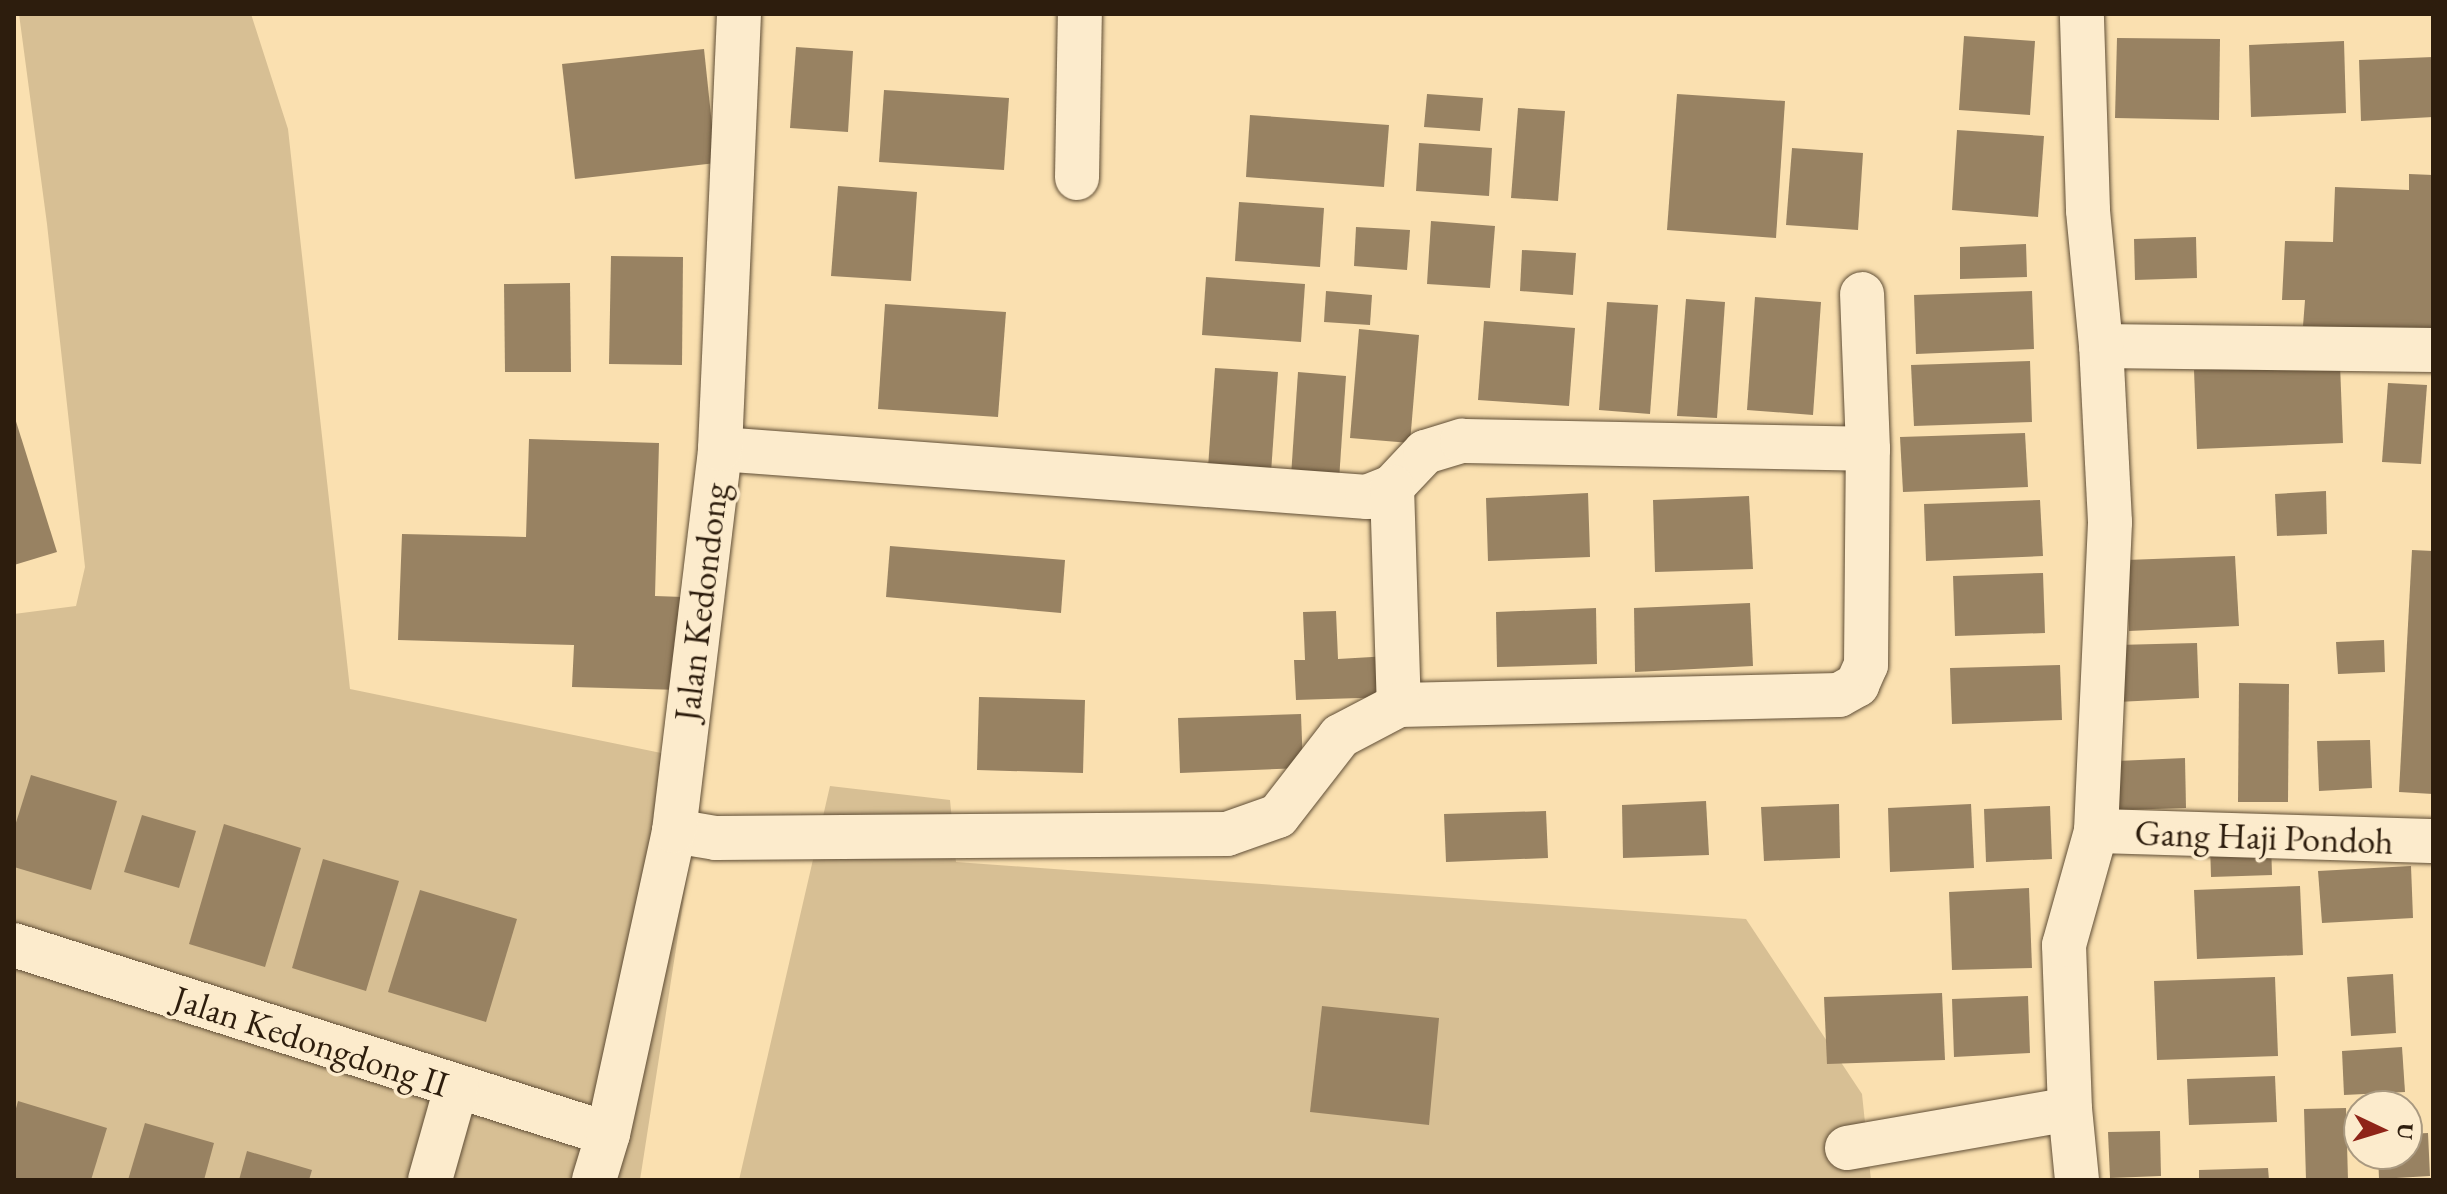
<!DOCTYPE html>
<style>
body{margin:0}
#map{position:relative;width:2447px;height:1194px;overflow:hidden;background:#fae0b0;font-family:"EB Garamond",serif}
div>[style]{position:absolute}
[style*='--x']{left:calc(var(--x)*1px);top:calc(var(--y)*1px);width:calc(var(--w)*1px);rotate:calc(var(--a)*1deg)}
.green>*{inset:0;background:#d7bf94}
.building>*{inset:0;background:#988262}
.roads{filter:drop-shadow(0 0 2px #604e36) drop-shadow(0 0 2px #604e36)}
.street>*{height:44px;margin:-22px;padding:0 22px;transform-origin:22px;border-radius:22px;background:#fcebcc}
.secondary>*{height:44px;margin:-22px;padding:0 22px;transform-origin:22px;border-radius:22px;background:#fcebcc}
span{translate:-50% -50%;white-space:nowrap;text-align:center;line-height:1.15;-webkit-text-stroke:7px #fcebcc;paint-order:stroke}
.street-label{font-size:36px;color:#2d1d0d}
.frame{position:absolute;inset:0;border:16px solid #2d1d0d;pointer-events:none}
.north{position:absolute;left:2343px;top:1090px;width:80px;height:80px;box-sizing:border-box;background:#fcebcc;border:2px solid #a99980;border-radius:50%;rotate:94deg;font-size:22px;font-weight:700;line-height:32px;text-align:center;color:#2d1d0d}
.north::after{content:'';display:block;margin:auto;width:28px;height:36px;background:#8f2418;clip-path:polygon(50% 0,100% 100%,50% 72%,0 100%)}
</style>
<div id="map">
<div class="green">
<div style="clip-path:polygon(19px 14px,251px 14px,288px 129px,350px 689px,705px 762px,640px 1180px,14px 1180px,14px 614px,76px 606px,85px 567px,47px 224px)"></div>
<div style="clip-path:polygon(830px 786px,950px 800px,956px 862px,1746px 919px,1862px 1094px,1871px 1180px,739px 1180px)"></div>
</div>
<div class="building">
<div style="clip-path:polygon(1964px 36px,2035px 41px,2030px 115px,1959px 110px)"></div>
<div style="clip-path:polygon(2117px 38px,2220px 39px,2219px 120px,2115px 118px)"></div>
<div style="clip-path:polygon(2344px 41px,2346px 113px,2251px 117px,2249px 45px)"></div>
<div style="clip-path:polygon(796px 47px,853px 51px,848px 132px,790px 128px)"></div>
<div style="clip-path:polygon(704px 49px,716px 163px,575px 179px,562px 64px)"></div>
<div style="clip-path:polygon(2433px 57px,2433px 117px,2361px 121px,2359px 60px)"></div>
<div style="clip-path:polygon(884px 90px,1009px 98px,1004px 170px,879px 162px)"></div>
<div style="clip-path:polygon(1427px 94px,1483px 98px,1480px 131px,1424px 127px)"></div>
<div style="clip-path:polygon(1677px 94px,1785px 101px,1776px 238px,1667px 230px)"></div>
<div style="clip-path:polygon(1518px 108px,1565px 111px,1558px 201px,1511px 198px)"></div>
<div style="clip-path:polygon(1250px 115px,1389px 125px,1384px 187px,1246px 177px)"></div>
<div style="clip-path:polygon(1957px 130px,2044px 136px,2038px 217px,1952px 210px)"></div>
<div style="clip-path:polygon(1419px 143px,1492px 148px,1489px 196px,1416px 191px)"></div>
<div style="clip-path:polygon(1792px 148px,1863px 153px,1858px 230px,1786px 225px)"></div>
<div style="clip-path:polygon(2409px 174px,2433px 175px,2433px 332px,2303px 326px,2305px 300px,2282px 300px,2285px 241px,2333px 242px,2335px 187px,2409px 190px)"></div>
<div style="clip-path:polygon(838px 186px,917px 192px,911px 281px,831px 276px)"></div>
<div style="clip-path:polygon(1239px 202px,1324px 208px,1320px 267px,1235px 261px)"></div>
<div style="clip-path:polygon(1431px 221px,1495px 226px,1490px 288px,1427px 284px)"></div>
<div style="clip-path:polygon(1356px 227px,1410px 230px,1407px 270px,1354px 266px)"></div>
<div style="clip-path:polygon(2196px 237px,2197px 278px,2135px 280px,2134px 239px)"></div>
<div style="clip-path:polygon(2026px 244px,2027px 277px,1960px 279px,1960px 247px)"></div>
<div style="clip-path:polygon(1522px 250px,1576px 253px,1573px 295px,1520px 291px)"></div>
<div style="clip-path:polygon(611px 256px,683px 257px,682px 365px,609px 364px)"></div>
<div style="clip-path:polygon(1206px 277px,1305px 284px,1301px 342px,1202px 335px)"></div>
<div style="clip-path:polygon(570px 283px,571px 372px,505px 372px,504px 284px)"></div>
<div style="clip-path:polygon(1326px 291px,1372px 295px,1370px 325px,1324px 322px)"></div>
<div style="clip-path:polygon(2032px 291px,2034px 349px,1916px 354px,1914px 295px)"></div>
<div style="clip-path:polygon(1755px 297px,1821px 302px,1813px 415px,1747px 410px)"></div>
<div style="clip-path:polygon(1686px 299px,1725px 302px,1717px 418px,1677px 416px)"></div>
<div style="clip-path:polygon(1607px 302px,1658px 305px,1650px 414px,1599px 410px)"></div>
<div style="clip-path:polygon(885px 304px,1006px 312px,998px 417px,878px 409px)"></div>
<div style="clip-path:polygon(1484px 321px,1575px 328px,1569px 406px,1478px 400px)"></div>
<div style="clip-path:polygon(1359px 329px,1419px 335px,1410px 443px,1350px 438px)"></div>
<div style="clip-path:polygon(2030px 361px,2032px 422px,1914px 426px,1911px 365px)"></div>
<div style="clip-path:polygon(2340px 364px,2343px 443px,2197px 449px,2194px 370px)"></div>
<div style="clip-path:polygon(1215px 368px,1278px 372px,1270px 487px,1207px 482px)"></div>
<div style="clip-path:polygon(1298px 372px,1346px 376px,1338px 495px,1290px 491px)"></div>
<div style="clip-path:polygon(2388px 383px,2427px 385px,2421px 464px,2382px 462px)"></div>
<div style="clip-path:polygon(14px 415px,57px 552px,14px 565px)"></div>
<div style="clip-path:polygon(2025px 433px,2028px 487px,1903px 492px,1900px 437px)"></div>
<div style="clip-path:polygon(529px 439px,659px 443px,655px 596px,683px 597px,681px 690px,572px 687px,574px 645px,398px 640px,402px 534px,526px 537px)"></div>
<div style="clip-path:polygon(2326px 491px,2327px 534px,2277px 536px,2275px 494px)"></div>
<div style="clip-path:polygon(1588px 493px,1590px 557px,1488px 561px,1486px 498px)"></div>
<div style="clip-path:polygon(1749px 496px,1753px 569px,1655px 572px,1653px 500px)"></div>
<div style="clip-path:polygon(2040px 500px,2043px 556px,1926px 561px,1924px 504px)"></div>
<div style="clip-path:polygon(890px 546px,1065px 560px,1061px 613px,886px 597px)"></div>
<div style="clip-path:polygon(2412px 550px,2433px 551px,2433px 794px,2399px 792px)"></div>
<div style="clip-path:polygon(2235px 556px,2239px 626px,2129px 631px,2126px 560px)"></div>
<div style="clip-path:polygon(2043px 573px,2045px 633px,1955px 636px,1953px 576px)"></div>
<div style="clip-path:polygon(1750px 603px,1753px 666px,1635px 672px,1634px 608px)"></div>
<div style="clip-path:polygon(1596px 608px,1597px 664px,1497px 667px,1496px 612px)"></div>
<div style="clip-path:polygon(1336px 611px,1338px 659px,1389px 656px,1391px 697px,1296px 700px,1294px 660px,1305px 660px,1303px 612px)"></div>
<div style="clip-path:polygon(2384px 640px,2385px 672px,2338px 674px,2336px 642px)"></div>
<div style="clip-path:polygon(2197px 643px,2199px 698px,2117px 702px,2116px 645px)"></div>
<div style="clip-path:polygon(2060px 665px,2062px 720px,1952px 724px,1950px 668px)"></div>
<div style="clip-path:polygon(2239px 683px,2289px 684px,2288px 802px,2238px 802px)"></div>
<div style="clip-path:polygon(979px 697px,1085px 700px,1083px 773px,977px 770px)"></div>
<div style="clip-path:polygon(1301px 714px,1303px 768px,1180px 773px,1178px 718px)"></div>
<div style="clip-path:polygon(2370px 740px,2372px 788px,2319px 791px,2317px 741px)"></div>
<div style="clip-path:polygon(2185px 758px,2186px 808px,2119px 810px,2117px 761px)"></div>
<div style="clip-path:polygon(31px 775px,117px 801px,91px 890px,14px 867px,14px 829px)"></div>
<div style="clip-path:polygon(1706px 801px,1709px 855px,1623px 858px,1622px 805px)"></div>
<div style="clip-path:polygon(1839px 804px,1840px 858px,1764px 861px,1761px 807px)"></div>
<div style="clip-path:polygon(1971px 804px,1974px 868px,1890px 872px,1888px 808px)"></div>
<div style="clip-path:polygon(2050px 806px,2052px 859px,1986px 862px,1984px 809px)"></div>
<div style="clip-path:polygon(1546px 811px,1548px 858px,1446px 862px,1444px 814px)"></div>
<div style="clip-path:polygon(142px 815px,196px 831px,179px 888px,124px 872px)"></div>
<div style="clip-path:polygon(224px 824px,301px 848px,265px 967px,189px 944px)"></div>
<div style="clip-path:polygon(2271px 842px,2272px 875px,2211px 877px,2210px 844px)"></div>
<div style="clip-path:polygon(323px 859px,399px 881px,366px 991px,292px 968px)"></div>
<div style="clip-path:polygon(2411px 866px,2413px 918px,2322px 923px,2318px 871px)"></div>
<div style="clip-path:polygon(2300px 886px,2303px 955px,2197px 959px,2194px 890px)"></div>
<div style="clip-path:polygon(2029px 888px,2032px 968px,1952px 970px,1949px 892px)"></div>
<div style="clip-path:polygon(420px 890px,517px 919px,486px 1022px,388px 992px)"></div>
<div style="clip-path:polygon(2393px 974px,2396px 1033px,2351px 1036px,2347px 977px)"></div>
<div style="clip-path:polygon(2275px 977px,2278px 1056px,2157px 1060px,2154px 981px)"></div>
<div style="clip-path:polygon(1942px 993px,1945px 1060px,1827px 1064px,1824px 997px)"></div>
<div style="clip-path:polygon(2028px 996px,2030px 1053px,1954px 1057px,1952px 999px)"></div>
<div style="clip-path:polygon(1322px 1006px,1439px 1018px,1429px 1125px,1310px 1112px)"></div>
<div style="clip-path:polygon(2402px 1047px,2405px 1092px,2344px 1095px,2342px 1051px)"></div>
<div style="clip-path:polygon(2275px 1076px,2277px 1122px,2189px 1125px,2187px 1079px)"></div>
<div style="clip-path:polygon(18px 1101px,107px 1128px,91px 1180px,14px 1180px,14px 1116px)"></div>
<div style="clip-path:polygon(2346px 1108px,2348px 1180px,2306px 1180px,2304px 1109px)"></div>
<div style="clip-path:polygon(145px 1123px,214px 1143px,204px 1180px,128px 1180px)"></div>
<div style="clip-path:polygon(2160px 1131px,2161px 1176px,2110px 1178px,2108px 1132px)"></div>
<div style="clip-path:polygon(2428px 1133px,2430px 1176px,2379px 1179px,2378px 1154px,2407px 1154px,2407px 1134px)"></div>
<div style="clip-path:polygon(247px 1151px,312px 1170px,309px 1180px,239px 1180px)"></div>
<div style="clip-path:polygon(2268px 1168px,2269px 1180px,2199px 1180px,2199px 1170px)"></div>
</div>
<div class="roads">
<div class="street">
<div style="--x:1077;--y:178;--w:164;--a:-89"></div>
<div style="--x:2101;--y:346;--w:332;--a:0.7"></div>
<div style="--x:720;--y:449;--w:649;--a:4.24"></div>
<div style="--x:1367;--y:497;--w:27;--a:-22"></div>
<div style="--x:1392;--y:487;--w:48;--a:-46.7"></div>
<div style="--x:1425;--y:452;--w:39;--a:-17"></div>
<div style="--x:1462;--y:441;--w:406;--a:1.1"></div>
<div style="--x:1392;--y:487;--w:218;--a:88.2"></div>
<div style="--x:1399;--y:705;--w:440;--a:-1.3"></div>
<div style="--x:1839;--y:695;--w:21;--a:-29"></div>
<div style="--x:1857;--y:685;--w:22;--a:-66"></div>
<div style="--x:1866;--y:665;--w:216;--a:-89.5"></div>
<div style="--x:1868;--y:449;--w:155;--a:-92.2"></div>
<div style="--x:674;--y:831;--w:43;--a:9.5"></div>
<div style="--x:716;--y:838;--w:511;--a:-0.45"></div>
<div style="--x:1227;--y:834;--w:54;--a:-19.4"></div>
<div style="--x:1278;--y:816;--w:101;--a:-52.2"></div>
<div style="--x:1340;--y:736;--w:67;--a:-27.7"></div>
<div style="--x:2096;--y:831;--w:337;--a:1.7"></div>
<div style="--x:14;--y:945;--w:623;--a:17.65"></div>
<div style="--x:1847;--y:1148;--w:226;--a:-9.9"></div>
<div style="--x:430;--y:1180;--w:96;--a:-74.2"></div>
<div style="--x:2077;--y:1180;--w:71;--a:-95.6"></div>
<div style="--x:2070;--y:1109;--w:164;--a:-92.1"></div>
<div style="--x:2064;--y:945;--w:118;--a:-74.3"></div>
<div style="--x:2096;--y:831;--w:309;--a:-87.4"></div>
<div style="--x:2110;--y:522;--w:176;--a:-92.9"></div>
<div style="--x:2101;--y:346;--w:137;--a:-95.5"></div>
<div style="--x:2088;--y:210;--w:196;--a:-91.8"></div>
</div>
<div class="secondary">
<div style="--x:594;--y:1180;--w:48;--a:-73.1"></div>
<div style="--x:608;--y:1134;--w:310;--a:-77.7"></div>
<div style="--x:674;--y:831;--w:385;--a:-83.1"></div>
<div style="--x:720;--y:449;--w:435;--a:-87.5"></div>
</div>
</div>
<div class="street-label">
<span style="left:701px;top:602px;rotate:-83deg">Jalan Kedondong</span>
<span style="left:2264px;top:837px;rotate:2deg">Gang Haji Pondoh</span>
<span style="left:311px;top:1041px;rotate:18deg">Jalan Kedongdong II</span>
</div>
<div class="frame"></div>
<div class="north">U</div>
</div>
